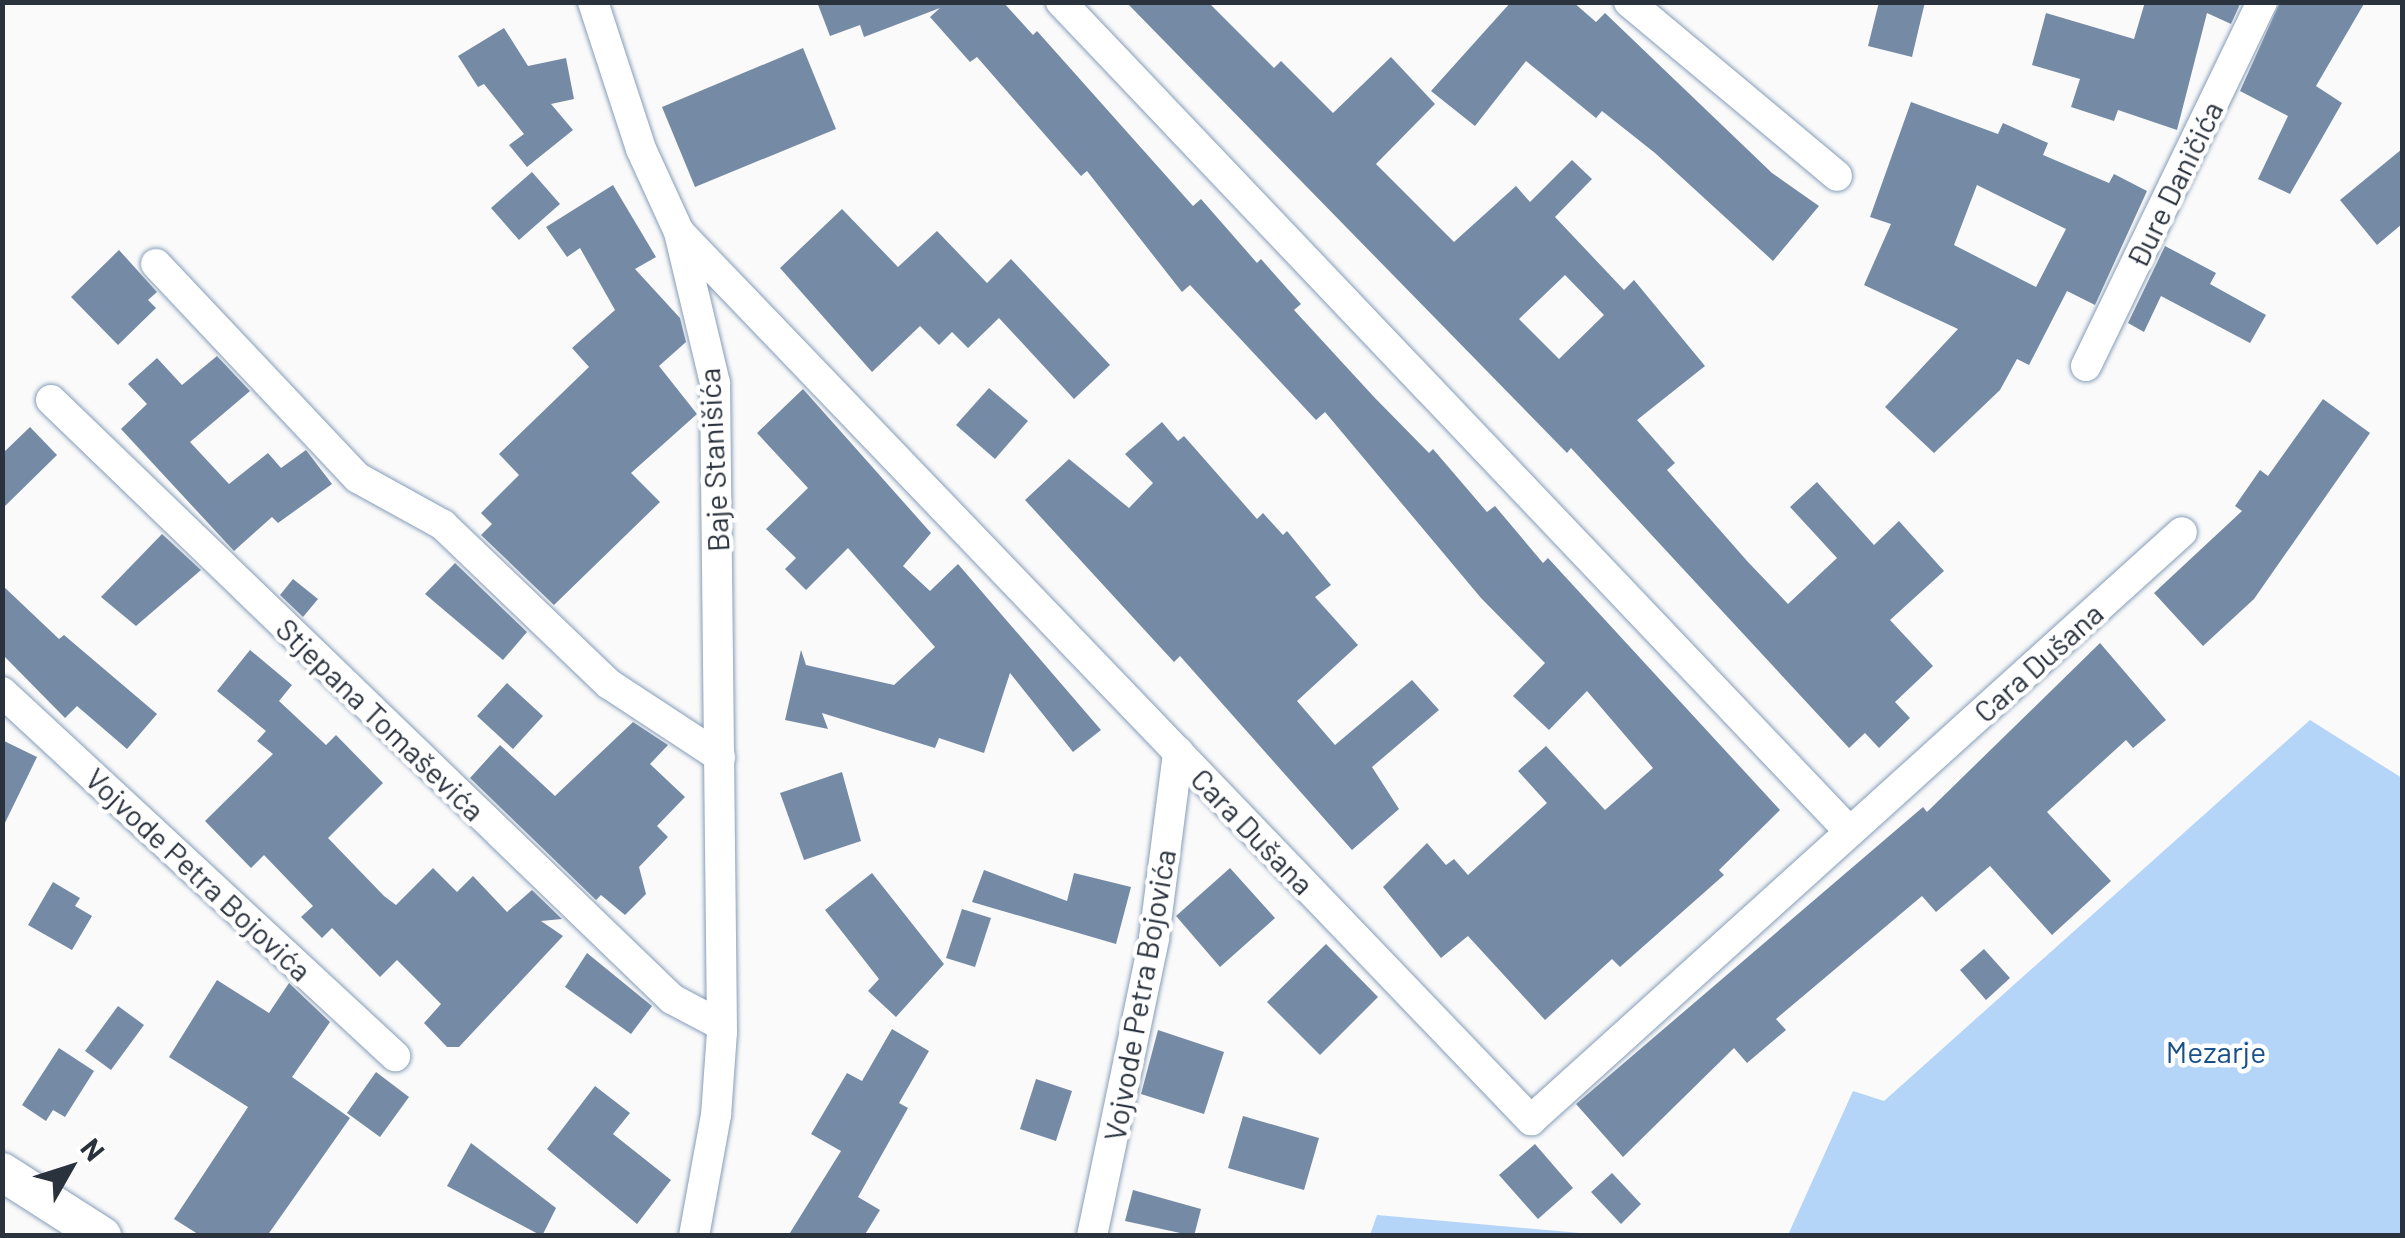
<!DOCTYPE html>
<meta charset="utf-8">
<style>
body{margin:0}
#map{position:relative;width:2405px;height:1238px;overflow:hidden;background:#fafafa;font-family:Barlow,sans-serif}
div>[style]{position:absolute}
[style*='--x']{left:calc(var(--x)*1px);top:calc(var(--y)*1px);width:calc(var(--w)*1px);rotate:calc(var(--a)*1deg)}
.green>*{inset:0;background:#b4d4f8}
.building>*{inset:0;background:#758ba5}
.roads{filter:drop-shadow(0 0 2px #869db8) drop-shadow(0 0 2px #869db8)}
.minor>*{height:30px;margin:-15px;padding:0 15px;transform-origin:15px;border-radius:15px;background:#fff}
.tertiary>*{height:38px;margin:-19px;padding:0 19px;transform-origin:19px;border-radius:19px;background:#fff}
span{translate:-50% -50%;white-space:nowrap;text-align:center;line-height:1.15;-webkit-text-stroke:9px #fff;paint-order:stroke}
.street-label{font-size:30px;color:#29323d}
.park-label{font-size:30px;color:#185089}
.frame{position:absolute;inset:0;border:5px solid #29323d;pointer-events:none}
.north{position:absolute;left:20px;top:1118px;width:100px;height:100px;-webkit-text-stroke:8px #fff;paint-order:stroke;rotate:51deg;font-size:28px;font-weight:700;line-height:40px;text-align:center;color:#29323d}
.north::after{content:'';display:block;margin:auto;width:35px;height:45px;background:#29323d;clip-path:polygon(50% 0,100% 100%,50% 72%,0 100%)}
</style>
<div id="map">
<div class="green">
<div style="clip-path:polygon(2310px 720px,2402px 778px,2402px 1235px,1788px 1235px,1853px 1091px,1884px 1101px)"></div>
<div style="clip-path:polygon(1377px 1215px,1602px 1235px,1370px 1235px)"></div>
</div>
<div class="building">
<div style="clip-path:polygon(817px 2px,1003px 2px,1033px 35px,1037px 31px,1193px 206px,1201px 199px,1257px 263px,1261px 259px,1301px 304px,1294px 310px,1374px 397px,1429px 453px,1433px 449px,1487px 512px,1495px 506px,1543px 563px,1548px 558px,1780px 810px,1719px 870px,1724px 875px,1620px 967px,1612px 959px,1545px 1020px,1468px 936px,1441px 958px,1383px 887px,1427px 843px,1446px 865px,1454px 859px,1468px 875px,1547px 803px,1518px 771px,1546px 746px,1605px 810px,1653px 768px,1587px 691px,1549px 730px,1513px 696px,1545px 663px,1481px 598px,1325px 412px,1316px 420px,1190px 285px,1182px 292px,1087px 171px,1081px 176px,977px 57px,970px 62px,930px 17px,940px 8px,864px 37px,860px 25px,830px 36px)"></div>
<div style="clip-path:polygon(evenodd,1126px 2px,1208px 2px,1274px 68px,1281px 61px,1333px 113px,1391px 57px,1435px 104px,1376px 164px,1454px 242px,1516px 186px,1530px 202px,1572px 160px,1592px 179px,1555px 217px,1624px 290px,1634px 280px,1705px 366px,1637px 420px,1675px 463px,1667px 470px,1748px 562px,1788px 604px,1837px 558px,1790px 507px,1817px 482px,1874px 545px,1899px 521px,1944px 571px,1890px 620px,1933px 666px,1895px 702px,1910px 718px,1879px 748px,1865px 733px,1849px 748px,1571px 448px,1567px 453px,1126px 2px,1565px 275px,1604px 315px,1559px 359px,1519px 319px,1565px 275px)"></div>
<div style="clip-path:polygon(1511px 2px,1573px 2px,1596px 22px,1605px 13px,1772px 173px,1819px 206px,1773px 261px,1655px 153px,1602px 111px,1596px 118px,1526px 61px,1475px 126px,1431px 91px)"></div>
<div style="clip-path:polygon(1879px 2px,1925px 2px,1912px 57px,1868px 46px)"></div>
<div style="clip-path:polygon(2145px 2px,2241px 2px,2231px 24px,2207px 13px,2177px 130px,2118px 110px,2114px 121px,2071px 107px,2080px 79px,2032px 65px,2046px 13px,2134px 39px)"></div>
<div style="clip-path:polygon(2280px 2px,2365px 2px,2316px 86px,2342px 103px,2290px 194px,2258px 179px,2288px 116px,2240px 91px)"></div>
<div style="clip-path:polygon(504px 28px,528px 66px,566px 58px,574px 99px,551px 104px,573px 130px,527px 167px,509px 145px,524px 134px,484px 84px,478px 87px,458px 56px)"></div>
<div style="clip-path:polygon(803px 48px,836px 129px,695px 187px,662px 107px)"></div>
<div style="clip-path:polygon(evenodd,1911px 102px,1998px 134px,2003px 123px,2048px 143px,2043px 155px,2109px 183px,2114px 174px,2147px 191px,2095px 305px,2067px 291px,2029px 365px,2017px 359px,2000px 390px,1934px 453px,1885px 407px,1958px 329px,1864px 285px,1891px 224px,1870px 217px,1911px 102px,1977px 185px,2066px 229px,2036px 287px,1954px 245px,1977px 185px)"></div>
<div style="clip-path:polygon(2402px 149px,2402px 224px,2377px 245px,2340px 200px)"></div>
<div style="clip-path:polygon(532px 172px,560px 204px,519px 240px,491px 208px)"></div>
<div style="clip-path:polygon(613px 185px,656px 257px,635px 269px,680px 318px,686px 342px,659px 366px,697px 414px,631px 473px,660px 502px,554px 605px,481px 535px,492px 524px,481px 513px,519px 475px,499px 454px,589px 367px,572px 348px,615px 310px,580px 248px,567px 257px,546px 227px)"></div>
<div style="clip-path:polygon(842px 209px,898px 267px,937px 231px,987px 283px,1011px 259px,1110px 365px,1074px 399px,999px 318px,968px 348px,952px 332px,939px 345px,920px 326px,872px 372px,780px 268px)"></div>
<div style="clip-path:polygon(2165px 246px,2216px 273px,2210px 284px,2266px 315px,2250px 343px,2161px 296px,2144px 332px,2128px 323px)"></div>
<div style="clip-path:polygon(119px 250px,157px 292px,148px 300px,156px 308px,118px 345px,71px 297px)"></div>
<div style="clip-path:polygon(217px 356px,250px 391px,190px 442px,229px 484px,268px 453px,281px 468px,306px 450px,332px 484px,278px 523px,272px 517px,234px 551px,121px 429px,147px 404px,128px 384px,157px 358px,182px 385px)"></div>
<div style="clip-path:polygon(989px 388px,1028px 421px,995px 459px,956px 425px)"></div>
<div style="clip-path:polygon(803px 389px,931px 533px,903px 566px,930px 591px,958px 564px,1101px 730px,1073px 752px,1010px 673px,984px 753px,939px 738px,935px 748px,822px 713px,828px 729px,785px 720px,801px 650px,806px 665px,894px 685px,935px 647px,848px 548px,806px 590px,785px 569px,796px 558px,766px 529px,808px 488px,757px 433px)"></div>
<div style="clip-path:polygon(2323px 399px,2370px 433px,2254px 599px,2203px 646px,2154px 593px,2242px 511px,2235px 506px,2260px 470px,2268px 476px)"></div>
<div style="clip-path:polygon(1162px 422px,1178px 441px,1184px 436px,1257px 519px,1263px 513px,1283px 535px,1287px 531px,1331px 585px,1315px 597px,1358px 645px,1297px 701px,1335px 745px,1412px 680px,1439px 710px,1372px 767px,1399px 809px,1352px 850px,1180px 656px,1174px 662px,1025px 500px,1069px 459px,1129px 508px,1153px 483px,1125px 454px)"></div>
<div style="clip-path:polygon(30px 427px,57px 455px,2px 509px,2px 454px)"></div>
<div style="clip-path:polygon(162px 534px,201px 570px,136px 626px,101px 597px)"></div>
<div style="clip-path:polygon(455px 563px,527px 632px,503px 660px,425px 594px)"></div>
<div style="clip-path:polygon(293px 579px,318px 599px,303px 617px,280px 595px)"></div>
<div style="clip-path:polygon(2px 585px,59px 639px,64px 635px,157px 714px,127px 749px,77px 706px,65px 718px,2px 654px)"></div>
<div style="clip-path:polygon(2100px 643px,2166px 720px,2133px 748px,2126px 740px,2047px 812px,2111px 881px,2052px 935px,1990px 866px,1936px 912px,1922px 896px,1776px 1019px,1786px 1030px,1747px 1063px,1734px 1048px,1623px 1157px,1576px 1104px,1923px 807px,1927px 812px)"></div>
<div style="clip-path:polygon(250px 650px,292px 685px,279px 701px,326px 745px,336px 735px,383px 783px,328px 838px,384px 896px,396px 905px,433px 868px,457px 892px,473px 876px,507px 912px,532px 890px,562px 919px,541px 921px,563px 936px,459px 1047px,447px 1047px,424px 1023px,441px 1004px,397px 960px,380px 977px,332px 928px,322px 938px,301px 917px,313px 906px,264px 855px,251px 868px,205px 821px,273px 754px,257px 741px,266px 731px,217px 691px)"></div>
<div style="clip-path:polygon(507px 683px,543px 716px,513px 749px,477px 716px)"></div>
<div style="clip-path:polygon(633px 722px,668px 745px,650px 764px,685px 797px,657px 826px,668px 837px,639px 867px,646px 894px,625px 915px,601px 895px,596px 900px,470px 778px,500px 745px,555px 796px)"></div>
<div style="clip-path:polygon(2px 740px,37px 757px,2px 829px)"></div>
<div style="clip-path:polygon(842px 772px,861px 841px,804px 860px,780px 793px)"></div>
<div style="clip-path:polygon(1230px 868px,1275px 918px,1220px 967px,1176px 916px)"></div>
<div style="clip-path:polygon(984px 870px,1067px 901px,1074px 873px,1131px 887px,1116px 944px,972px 902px)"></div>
<div style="clip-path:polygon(872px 873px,944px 964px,896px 1017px,868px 991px,879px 979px,825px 910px)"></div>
<div style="clip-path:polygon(53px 882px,80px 898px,75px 906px,92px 916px,72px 950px,28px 925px)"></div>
<div style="clip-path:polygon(962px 909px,991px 918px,975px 967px,946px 958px)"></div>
<div style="clip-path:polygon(1326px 944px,1378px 997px,1320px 1055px,1267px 1002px)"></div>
<div style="clip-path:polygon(1984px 949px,2010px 978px,1986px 1000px,1960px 970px)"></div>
<div style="clip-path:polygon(587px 953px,652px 1006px,631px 1034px,565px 987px)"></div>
<div style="clip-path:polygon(217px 980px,269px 1013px,289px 983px,330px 1022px,292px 1077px,350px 1118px,267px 1236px,201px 1236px,174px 1219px,248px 1107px,169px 1057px)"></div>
<div style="clip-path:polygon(118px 1006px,144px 1025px,111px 1070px,85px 1051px)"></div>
<div style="clip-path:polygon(892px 1029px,929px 1051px,899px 1103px,908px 1108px,858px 1197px,880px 1210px,864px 1236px,788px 1236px,841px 1151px,811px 1134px,847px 1073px,862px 1081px)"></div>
<div style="clip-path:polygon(1158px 1030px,1224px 1052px,1204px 1114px,1141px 1094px)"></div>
<div style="clip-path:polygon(59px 1048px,94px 1071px,65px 1117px,53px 1110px,46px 1121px,22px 1105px)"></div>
<div style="clip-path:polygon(376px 1072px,409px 1097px,380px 1137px,347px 1113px)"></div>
<div style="clip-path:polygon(1036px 1079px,1072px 1091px,1056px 1141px,1020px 1129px)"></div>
<div style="clip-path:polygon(595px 1086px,630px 1113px,613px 1134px,671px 1180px,637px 1224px,547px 1149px)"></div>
<div style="clip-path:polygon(1243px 1116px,1319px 1138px,1304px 1190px,1228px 1168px)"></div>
<div style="clip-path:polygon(471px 1143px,556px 1208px,542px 1236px,447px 1186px)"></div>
<div style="clip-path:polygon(1535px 1144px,1573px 1188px,1538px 1219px,1499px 1175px)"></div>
<div style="clip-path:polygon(1612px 1173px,1641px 1204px,1621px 1224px,1591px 1192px)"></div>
<div style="clip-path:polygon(1133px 1190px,1201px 1209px,1194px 1236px,1125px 1221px)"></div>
</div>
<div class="roads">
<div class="minor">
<div style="--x:593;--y:2;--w:155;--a:71.9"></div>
<div style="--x:641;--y:149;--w:91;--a:65.4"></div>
<div style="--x:679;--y:232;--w:155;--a:76.6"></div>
<div style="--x:715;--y:383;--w:649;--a:89.38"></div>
<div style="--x:722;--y:1032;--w:83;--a:94.1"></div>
<div style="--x:716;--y:1115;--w:123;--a:100.3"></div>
<div style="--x:1061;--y:2;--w:1145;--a:46.45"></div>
<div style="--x:1629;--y:2;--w:271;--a:39.9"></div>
<div style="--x:679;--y:232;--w:1231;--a:46.19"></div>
<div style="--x:1531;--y:1120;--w:877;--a:-42.09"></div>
<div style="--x:156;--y:264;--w:294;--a:46.7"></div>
<div style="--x:358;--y:478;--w:97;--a:28.9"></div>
<div style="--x:443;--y:525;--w:230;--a:43.8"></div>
<div style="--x:609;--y:684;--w:133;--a:33.3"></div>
<div style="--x:2086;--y:366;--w:404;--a:-64.2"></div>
<div style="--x:51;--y:400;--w:863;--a:43.97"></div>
<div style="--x:672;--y:999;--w:55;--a:28"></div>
<div style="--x:2;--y:692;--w:536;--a:42.81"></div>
<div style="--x:1092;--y:1236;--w:304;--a:-78.2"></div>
<div style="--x:1154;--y:938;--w:188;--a:-82.6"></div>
</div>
<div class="tertiary">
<div style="--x:2;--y:1172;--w:119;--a:32.6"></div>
</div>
</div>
<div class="street-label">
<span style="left:2174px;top:184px;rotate:-64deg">Đure Daničića</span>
<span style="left:713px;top:460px;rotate:-93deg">Baje Stanišića</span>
<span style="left:2038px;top:662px;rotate:-42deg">Cara Dušana</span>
<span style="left:381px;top:719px;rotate:44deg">Stjepana Tomaševića</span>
<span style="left:1253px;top:831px;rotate:46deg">Cara Dušana</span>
<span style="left:199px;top:874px;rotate:43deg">Vojvode Petra Bojovića</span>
<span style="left:1139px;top:995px;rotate:-80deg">Vojvode Petra Bojovića</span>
</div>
<div class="park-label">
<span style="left:2216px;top:1051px">Mezarje</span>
</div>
<div class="frame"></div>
<div class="north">N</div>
</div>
